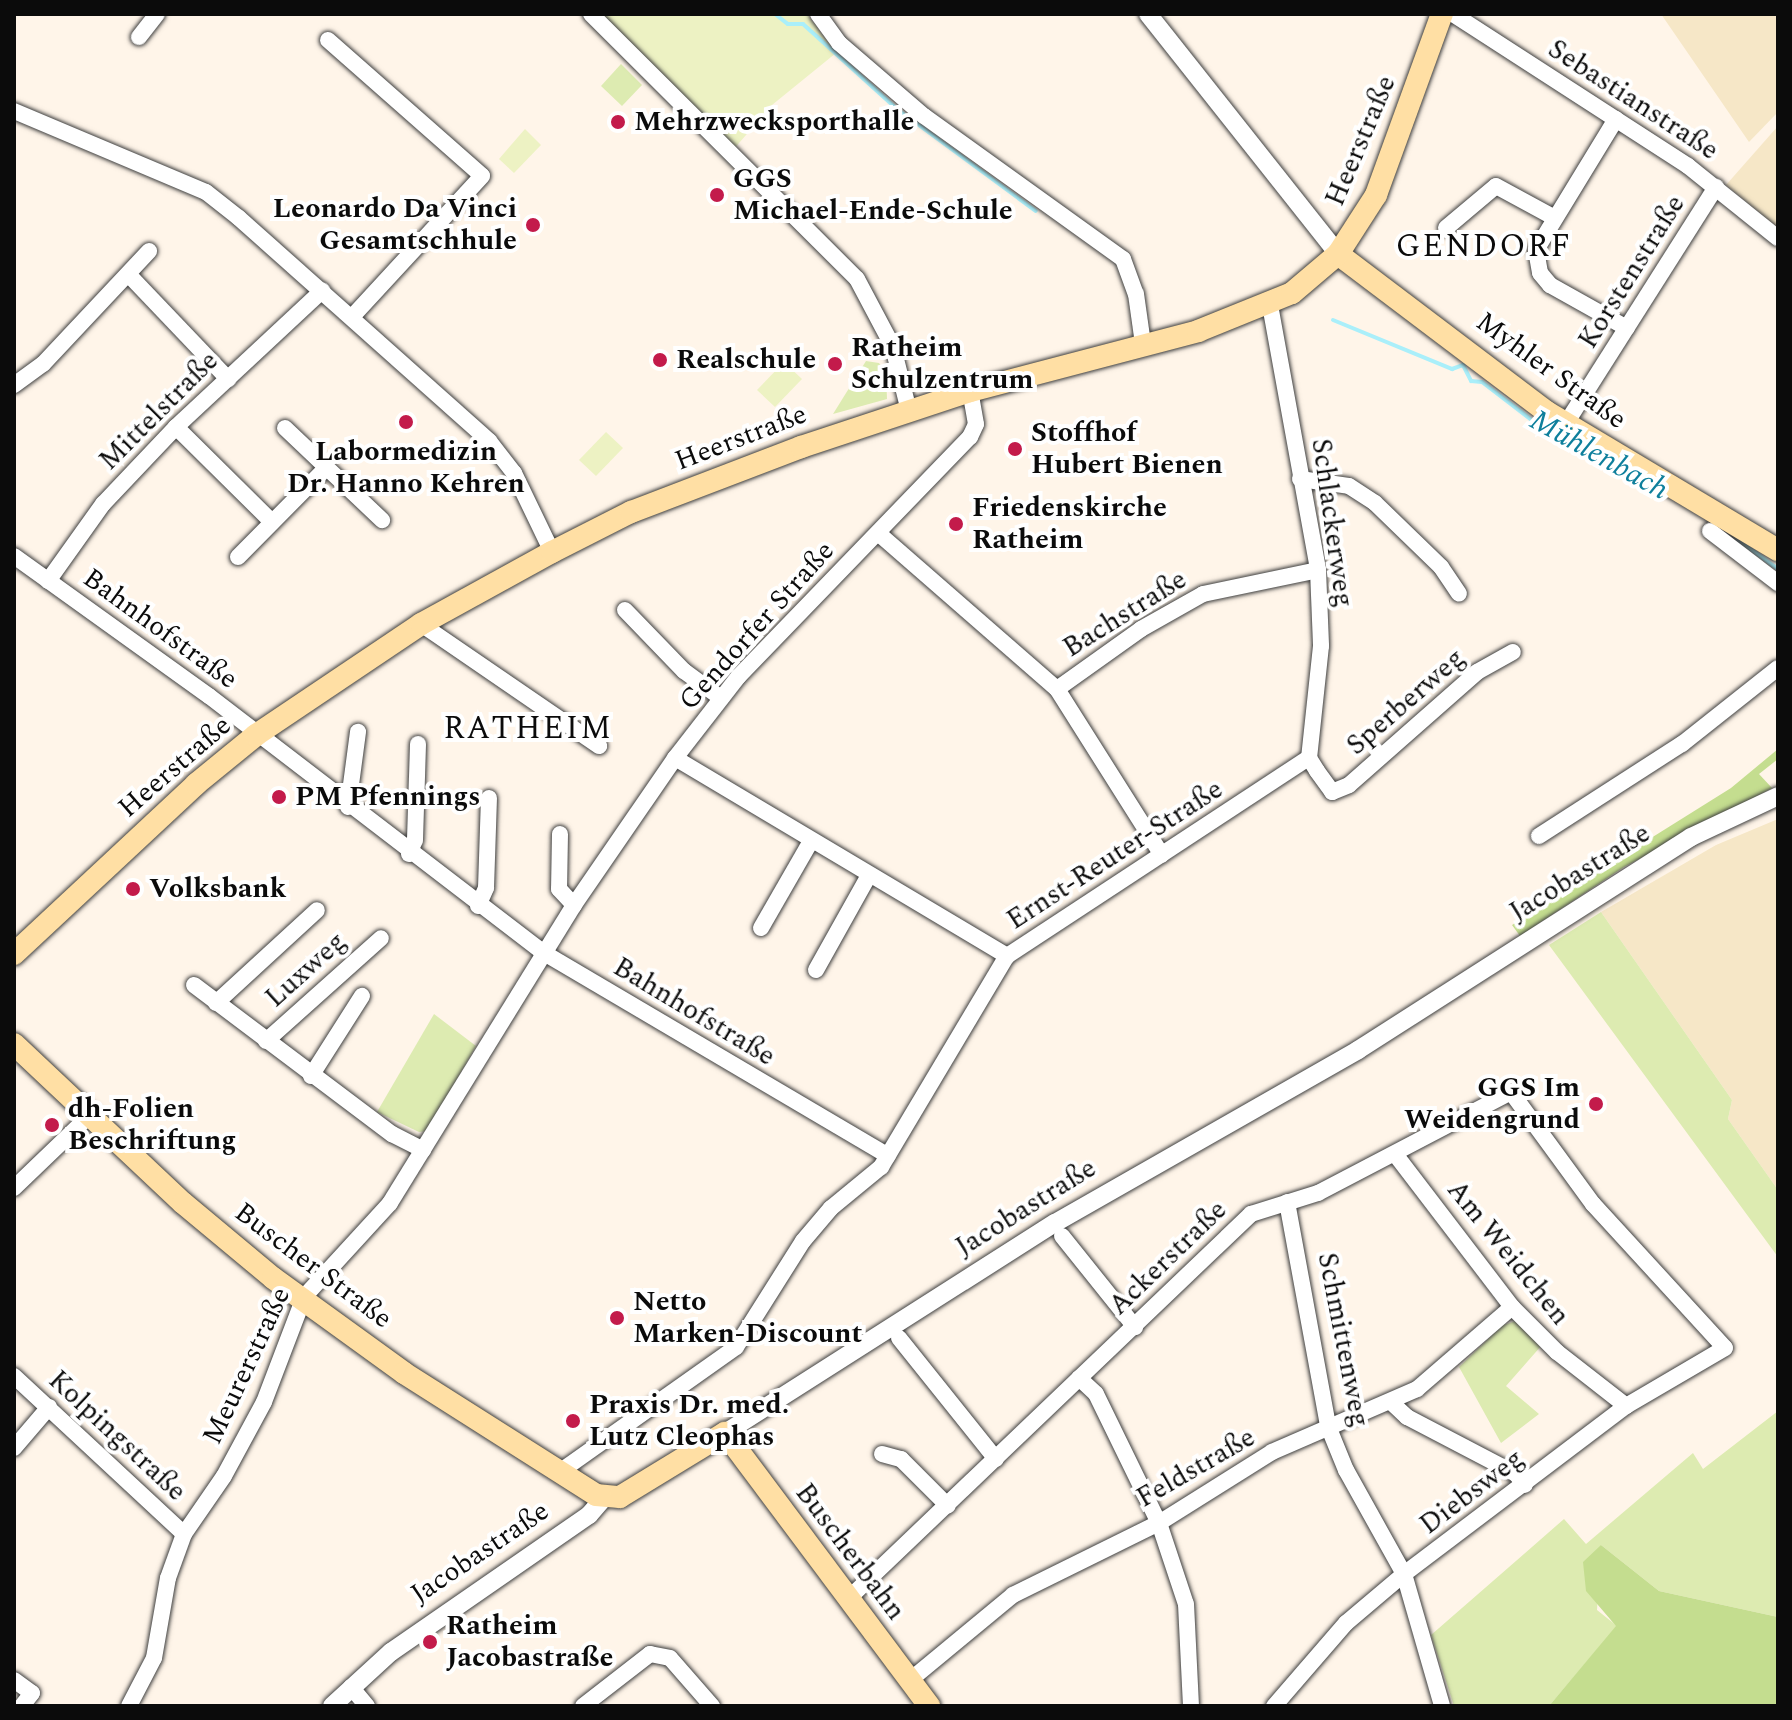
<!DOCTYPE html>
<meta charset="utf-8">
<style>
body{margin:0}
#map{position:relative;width:1792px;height:1720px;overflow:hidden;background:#fff5e9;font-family:Spectral,serif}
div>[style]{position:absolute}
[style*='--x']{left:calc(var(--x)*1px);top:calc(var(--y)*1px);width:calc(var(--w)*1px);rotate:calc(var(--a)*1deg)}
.farmland>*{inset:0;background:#f6e7c7}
.green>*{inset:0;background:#ddebb1}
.forest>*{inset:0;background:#c4dd8f}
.pitch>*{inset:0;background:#edf2c3}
.stream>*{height:4px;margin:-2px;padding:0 2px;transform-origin:2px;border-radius:2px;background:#aaeffa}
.roads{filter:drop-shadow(0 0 2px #3e3e3e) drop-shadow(0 0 2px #3e3e3e)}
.minor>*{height:16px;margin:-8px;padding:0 8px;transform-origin:8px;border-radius:8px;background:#fff}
.tertiary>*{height:18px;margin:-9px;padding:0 9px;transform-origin:9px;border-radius:9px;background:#fff}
.secondary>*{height:22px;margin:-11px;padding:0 11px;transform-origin:11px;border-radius:11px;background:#ffdfa4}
.dots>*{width:22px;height:22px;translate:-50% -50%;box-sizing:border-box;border:4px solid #fff;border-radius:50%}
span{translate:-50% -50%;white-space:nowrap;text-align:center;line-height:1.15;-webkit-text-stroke:8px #fff;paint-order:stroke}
.street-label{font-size:28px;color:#0b0b0b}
.poi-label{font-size:28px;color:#0b0b0b;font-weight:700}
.left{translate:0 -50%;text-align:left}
.right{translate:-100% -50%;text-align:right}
.water-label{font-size:30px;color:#0e7f9c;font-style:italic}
.quarter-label{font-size:32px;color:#0b0b0b;letter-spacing:2px}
.frame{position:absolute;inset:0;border:16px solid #0b0b0b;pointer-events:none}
</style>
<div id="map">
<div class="farmland">
<div style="clip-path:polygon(1661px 14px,1778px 14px,1778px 112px,1749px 142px)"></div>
<div style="clip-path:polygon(1778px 126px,1778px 228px,1726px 185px)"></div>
<div style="clip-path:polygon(1778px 819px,1778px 1190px,1728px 1119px,1732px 1100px,1601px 912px,1716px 845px)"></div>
</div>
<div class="green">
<div style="clip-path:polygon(621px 64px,642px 85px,622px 106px,601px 86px)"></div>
<div style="clip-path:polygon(866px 361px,879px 363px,886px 372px,887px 399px,833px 414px)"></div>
<div style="clip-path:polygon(1601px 912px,1732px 1100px,1728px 1119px,1778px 1190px,1778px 1257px,1549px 945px)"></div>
<div style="clip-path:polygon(434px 1014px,476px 1046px,427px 1131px,419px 1132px,377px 1112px)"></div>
<div style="clip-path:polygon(1516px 1321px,1542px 1345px,1506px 1386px,1539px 1414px,1501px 1443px,1459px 1367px,1503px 1325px)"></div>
<div style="clip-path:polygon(1778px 1411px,1778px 1617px,1659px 1591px,1601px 1545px,1597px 1610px,1617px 1626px,1549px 1706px,1454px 1706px,1431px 1635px,1564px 1519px,1586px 1544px,1693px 1453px,1703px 1469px)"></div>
</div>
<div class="forest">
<div style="clip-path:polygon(1778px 749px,1778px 759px,1759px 774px,1772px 788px,1624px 867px,1520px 936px,1512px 925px,1731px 788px)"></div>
<div style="clip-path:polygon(1601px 1545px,1659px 1591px,1778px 1617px,1778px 1706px,1549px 1706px,1616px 1626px,1586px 1591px,1583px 1562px)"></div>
</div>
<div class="pitch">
<div style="clip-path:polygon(602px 14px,807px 14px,836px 53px,772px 105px,733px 150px)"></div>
<div style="clip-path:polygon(525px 129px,541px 145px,514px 173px,499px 159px)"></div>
<div style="clip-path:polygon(784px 362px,802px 379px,775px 407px,757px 390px)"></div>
<div style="clip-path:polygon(606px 432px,623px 448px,596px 476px,579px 460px)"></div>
</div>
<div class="stream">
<div style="--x:775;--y:14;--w:16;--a:38"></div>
<div style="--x:788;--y:24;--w:15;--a:0"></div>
<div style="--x:803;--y:24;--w:127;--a:42.1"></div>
<div style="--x:897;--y:109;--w:172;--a:36.3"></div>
<div style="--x:1333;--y:320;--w:129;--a:22.4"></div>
<div style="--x:1452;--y:369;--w:12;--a:-20"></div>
<div style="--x:1463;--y:365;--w:18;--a:63"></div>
<div style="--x:1471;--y:381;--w:11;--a:5"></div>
<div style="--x:1482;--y:382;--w:81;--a:37.4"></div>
<div style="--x:1546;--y:431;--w:113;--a:27.9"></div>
<div style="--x:1726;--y:531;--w:64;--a:36.2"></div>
</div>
<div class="roads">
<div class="minor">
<div style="--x:591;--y:14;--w:375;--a:44.9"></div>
<div style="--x:857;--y:279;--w:77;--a:62.1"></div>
<div style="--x:893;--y:347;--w:66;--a:76"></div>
<div style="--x:818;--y:14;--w:36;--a:54"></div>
<div style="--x:839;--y:43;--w:112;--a:40.7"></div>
<div style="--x:924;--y:116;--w:245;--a:35.7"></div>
<div style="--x:1123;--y:259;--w:37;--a:70"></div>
<div style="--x:1136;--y:294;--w:50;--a:82"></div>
<div style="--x:1453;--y:14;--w:280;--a:32.9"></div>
<div style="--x:1688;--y:166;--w:115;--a:38.7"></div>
<div style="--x:139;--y:37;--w:29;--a:-52"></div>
<div style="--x:328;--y:40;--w:205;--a:41.4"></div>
<div style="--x:482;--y:176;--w:192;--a:132.7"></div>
<div style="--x:14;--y:111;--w:208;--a:22.9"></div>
<div style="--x:206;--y:192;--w:42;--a:38.2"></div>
<div style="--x:239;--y:218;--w:335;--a:41.7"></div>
<div style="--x:489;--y:441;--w:41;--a:52"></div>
<div style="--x:514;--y:473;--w:88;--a:64.3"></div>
<div style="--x:1616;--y:119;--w:153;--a:121.4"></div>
<div style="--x:1536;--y:250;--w:23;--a:80"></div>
<div style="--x:1540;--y:273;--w:16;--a:50"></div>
<div style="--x:1550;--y:285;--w:88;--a:29.2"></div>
<div style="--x:1446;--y:228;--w:65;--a:-40"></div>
<div style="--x:1496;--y:186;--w:65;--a:28.5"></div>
<div style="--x:129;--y:275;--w:144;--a:46.4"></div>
<div style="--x:1270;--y:305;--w:269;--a:79.7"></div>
<div style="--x:1318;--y:570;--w:76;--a:87.7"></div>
<div style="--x:1321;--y:646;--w:113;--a:96.1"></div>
<div style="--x:1309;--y:758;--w:15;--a:58"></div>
<div style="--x:1317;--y:771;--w:26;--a:54"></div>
<div style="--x:1332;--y:792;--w:18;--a:-22"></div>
<div style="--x:1349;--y:785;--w:171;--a:-41.4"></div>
<div style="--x:1477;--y:672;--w:41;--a:-29.1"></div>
<div style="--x:14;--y:385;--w:36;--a:-36"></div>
<div style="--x:43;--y:364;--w:155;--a:-46.8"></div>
<div style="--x:1565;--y:425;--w:282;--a:-57.6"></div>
<div style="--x:176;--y:427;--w:134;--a:44.7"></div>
<div style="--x:285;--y:428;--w:134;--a:43.5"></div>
<div style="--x:1300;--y:479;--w:49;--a:8.1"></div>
<div style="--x:1349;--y:486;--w:31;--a:33"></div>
<div style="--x:1375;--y:503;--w:92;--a:44.1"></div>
<div style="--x:1441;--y:567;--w:32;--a:56"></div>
<div style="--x:1710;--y:531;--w:86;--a:37.4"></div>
<div style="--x:878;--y:533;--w:237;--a:41.1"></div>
<div style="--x:1057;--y:689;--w:196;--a:57.7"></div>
<div style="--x:14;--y:556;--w:240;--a:35.7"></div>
<div style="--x:209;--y:696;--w:422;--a:37.5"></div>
<div style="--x:544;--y:953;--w:399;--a:30.5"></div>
<div style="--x:238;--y:557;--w:124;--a:-45.3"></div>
<div style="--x:48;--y:581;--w:95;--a:-54.5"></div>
<div style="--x:103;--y:504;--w:106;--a:-46.5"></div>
<div style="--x:176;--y:427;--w:200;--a:-43"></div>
<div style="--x:625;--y:610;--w:85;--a:46"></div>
<div style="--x:684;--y:671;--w:46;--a:36.1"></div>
<div style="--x:421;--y:624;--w:216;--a:34.4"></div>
<div style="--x:1057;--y:689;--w:103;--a:-35.5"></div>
<div style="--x:1141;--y:629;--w:71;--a:-29.4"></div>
<div style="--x:1203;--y:594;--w:117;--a:-11.8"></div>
<div style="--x:675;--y:758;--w:387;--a:30.8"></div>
<div style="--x:348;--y:807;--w:76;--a:-82.4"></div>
<div style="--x:560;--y:834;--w:55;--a:91"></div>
<div style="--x:559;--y:889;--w:22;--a:47"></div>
<div style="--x:1539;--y:836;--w:170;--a:-32.8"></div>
<div style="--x:1682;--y:744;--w:122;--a:-38.4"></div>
<div style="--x:409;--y:854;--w:15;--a:-67"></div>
<div style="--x:415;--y:840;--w:96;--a:-88.2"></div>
<div style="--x:478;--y:906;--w:20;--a:-66"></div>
<div style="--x:486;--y:888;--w:90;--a:-88.1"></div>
<div style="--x:761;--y:928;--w:100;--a:-60.1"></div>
<div style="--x:816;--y:970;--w:109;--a:-60.8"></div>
<div style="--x:194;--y:985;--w:248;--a:37"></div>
<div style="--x:392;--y:1134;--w:35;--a:27"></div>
<div style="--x:216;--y:1003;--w:137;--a:-42.6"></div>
<div style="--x:266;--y:1041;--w:154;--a:-41.8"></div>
<div style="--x:311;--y:1076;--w:95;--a:-57.5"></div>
<div style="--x:1395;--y:1154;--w:193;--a:52.6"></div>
<div style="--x:1512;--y:1307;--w:64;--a:45"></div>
<div style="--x:1557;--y:1352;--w:88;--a:38"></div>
<div style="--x:14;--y:1188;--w:105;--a:-43.8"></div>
<div style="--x:1287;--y:1202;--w:228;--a:79.6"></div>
<div style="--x:1328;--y:1426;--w:48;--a:67.8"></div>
<div style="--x:1346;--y:1470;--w:119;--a:60.9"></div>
<div style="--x:1404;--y:1574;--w:137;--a:73.9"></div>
<div style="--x:1062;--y:1236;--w:117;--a:51.3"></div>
<div style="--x:899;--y:1338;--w:155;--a:51.3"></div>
<div style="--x:14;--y:1376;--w:232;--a:42.9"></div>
<div style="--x:1079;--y:1378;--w:23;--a:43"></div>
<div style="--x:1096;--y:1394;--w:144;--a:64"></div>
<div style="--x:1159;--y:1523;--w:85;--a:71.6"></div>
<div style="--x:1186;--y:1604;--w:102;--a:87.2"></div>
<div style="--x:1392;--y:1403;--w:21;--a:43"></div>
<div style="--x:1407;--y:1417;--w:123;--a:27.6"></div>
<div style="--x:1516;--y:1474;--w:14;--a:51"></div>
<div style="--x:14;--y:1448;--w:54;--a:-49.5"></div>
<div style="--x:882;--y:1454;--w:20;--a:15"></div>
<div style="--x:901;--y:1459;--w:66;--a:45"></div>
<div style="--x:561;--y:1471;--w:214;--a:-35.3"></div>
<div style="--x:736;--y:1347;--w:125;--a:-57.7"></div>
<div style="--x:803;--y:1241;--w:43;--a:-49.7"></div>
<div style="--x:831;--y:1208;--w:65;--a:-39.4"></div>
<div style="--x:881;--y:1167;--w:246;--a:-59.2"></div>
<div style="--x:1007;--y:956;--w:361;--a:-33.3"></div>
<div style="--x:847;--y:1600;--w:559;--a:-43.69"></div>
<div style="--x:1251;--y:1214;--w:70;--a:-17.4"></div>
<div style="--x:1318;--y:1193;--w:218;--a:-27.6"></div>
<div style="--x:1511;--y:1092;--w:139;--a:53.8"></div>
<div style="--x:1593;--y:1204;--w:195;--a:47.5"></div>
<div style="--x:1725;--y:1348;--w:115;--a:149.6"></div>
<div style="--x:1626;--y:1406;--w:278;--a:142.9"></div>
<div style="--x:1404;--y:1574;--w:76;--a:139.8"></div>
<div style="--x:1346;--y:1623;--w:110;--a:130.9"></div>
<div style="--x:14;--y:1680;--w:22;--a:36"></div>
<div style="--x:32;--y:1693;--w:16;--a:128"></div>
<div style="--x:909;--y:1681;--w:135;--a:-39.6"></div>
<div style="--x:1013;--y:1595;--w:163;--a:-26.3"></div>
<div style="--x:1159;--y:1523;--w:133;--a:-32.1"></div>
<div style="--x:1272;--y:1452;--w:158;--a:-23.5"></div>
<div style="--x:1417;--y:1389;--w:125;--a:-40.8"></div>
<div style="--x:351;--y:1687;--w:25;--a:50"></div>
<div style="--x:129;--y:1706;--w:54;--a:-62.5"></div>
<div style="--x:154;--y:1658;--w:81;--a:-80.1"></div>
<div style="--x:168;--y:1578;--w:47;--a:-70"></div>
<div style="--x:184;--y:1534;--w:70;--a:-55.4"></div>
<div style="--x:224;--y:1476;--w:84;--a:-61.6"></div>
<div style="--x:264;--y:1402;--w:112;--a:-69.1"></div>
<div style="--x:304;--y:1297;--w:127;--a:-47.5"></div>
<div style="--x:390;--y:1203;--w:350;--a:-58.3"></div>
<div style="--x:574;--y:905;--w:178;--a:-55.5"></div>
<div style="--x:675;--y:758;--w:103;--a:-52.1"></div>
<div style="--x:738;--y:677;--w:334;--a:-46"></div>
<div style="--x:970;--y:437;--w:14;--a:-65"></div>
<div style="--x:976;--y:424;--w:34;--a:-100"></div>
<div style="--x:583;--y:1706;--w:85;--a:-37.8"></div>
<div style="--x:650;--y:1654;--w:20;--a:11"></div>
<div style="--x:670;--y:1658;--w:64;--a:48.8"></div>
</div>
<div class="tertiary">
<div style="--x:1148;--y:14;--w:306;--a:51.6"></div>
<div style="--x:725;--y:1433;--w:391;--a:-32.5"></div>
<div style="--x:1055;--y:1223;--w:349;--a:-29.7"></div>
<div style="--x:1358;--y:1050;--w:395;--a:-32.6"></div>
<div style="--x:1691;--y:837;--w:96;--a:-25.2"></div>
<div style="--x:332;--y:1706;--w:80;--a:-42.5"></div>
<div style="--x:391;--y:1652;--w:241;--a:-34.7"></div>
<div style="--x:589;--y:1515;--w:21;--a:-49"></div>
</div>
<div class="secondary">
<div style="--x:1338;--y:254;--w:262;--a:37.1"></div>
<div style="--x:1547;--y:412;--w:269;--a:30.9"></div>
<div style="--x:14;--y:954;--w:249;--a:-43"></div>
<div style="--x:196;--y:784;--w:77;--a:-39.2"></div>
<div style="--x:256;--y:735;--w:199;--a:-33.9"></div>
<div style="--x:421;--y:624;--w:149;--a:-28.8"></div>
<div style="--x:552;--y:552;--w:89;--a:-26.9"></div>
<div style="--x:631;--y:512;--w:182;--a:-20.9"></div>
<div style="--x:801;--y:447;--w:178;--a:-18.3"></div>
<div style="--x:970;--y:391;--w:236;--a:-14.7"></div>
<div style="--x:1198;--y:331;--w:101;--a:-22"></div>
<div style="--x:1292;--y:293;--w:60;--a:-40.3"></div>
<div style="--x:1338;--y:254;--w:70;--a:-57.2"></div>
<div style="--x:1376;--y:195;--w:193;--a:-70"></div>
<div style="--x:14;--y:1044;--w:232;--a:43.3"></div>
<div style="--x:183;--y:1203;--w:117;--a:39.8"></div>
<div style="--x:273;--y:1278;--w:162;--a:35.9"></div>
<div style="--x:404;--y:1373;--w:227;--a:32.4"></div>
<div style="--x:596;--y:1495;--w:24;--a:5"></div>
<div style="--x:620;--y:1497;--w:123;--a:-31.4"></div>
<div style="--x:725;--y:1433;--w:341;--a:53.2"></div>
</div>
</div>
<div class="dots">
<div style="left:618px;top:122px;background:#c31b4b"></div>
<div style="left:717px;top:195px;background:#c31b4b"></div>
<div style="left:533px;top:225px;background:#c31b4b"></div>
<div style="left:660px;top:360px;background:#c31b4b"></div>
<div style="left:835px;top:364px;background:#c31b4b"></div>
<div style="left:406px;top:422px;background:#c31b4b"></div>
<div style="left:1015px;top:449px;background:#c31b4b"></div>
<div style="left:956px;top:524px;background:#c31b4b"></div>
<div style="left:279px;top:797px;background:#c31b4b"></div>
<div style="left:133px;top:889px;background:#c31b4b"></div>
<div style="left:1596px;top:1104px;background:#c31b4b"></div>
<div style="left:52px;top:1125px;background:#c31b4b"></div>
<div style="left:617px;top:1318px;background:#c31b4b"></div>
<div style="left:573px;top:1421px;background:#c31b4b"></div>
<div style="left:430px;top:1642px;background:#c31b4b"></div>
</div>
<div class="street-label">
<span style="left:1633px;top:100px;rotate:33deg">Sebastianstraße</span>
<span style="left:1361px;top:141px;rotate:-67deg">Heerstraße</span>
<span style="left:1632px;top:272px;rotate:-58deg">Korstenstraße</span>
<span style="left:1551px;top:371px;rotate:36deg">Myhler Straße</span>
<span style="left:159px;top:411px;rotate:-45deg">Mittelstraße</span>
<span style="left:741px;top:438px;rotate:-21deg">Heerstraße</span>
<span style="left:1332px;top:523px;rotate:82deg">Schlackerweg</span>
<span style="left:1125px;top:614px;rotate:-32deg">Bachstraße</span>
<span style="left:757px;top:626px;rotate:-48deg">Gendorfer Straße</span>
<span style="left:160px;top:629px;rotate:36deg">Bahnhofstraße</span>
<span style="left:1406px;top:702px;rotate:-41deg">Sperberweg</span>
<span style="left:175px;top:767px;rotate:-41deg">Heerstraße</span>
<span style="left:1115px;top:855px;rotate:-33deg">Ernst-Reuter-Straße</span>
<span style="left:1580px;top:873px;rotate:-32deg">Jacobastraße</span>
<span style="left:306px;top:970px;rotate:-42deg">Luxweg</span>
<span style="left:694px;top:1012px;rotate:31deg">Bahnhofstraße</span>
<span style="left:1026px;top:1208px;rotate:-32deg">Jacobastraße</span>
<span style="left:1508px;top:1253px;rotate:51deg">Am Weidchen</span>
<span style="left:1168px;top:1258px;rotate:-44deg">Ackerstraße</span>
<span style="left:313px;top:1266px;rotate:37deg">Buscher Straße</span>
<span style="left:1343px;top:1340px;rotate:79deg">Schmittenweg</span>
<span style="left:247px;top:1366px;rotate:-65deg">Meurerstraße</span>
<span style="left:117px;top:1436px;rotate:43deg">Kolpingstraße</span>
<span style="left:1196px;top:1468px;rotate:-30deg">Feldstraße</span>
<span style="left:1472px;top:1492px;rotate:-37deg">Diebsweg</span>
<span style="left:850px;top:1552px;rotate:53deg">Buscherbahn</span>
<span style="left:480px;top:1553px;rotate:-34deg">Jacobastraße</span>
</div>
<div class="poi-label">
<span class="left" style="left:634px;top:122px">Mehrzwecksporthalle</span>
<span class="left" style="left:733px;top:195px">GGS<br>Michael-Ende-Schule</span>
<span class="right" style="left:517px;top:225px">Leonardo Da Vinci<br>Gesamtschhule</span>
<span class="left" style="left:851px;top:364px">Ratheim<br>Schulzentrum</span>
<span class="left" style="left:676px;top:360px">Realschule</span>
<span class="left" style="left:1031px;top:449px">Stoffhof<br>Hubert Bienen</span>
<span style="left:406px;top:468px">Labormedizin<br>Dr. Hanno Kehren</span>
<span class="left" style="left:972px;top:524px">Friedenskirche<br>Ratheim</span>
<span class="left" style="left:295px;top:797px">PM Pfennings</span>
<span class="left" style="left:149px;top:889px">Volksbank</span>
<span class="right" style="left:1580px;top:1104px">GGS Im<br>Weidengrund</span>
<span class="left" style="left:68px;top:1125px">dh-Folien<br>Beschriftung</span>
<span class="left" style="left:633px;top:1318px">Netto<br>Marken-Discount</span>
<span class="left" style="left:589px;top:1421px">Praxis Dr. med.<br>Lutz Cleophas</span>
<span class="left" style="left:446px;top:1642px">Ratheim<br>Jacobastraße</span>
</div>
<div class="water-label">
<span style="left:1599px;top:455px;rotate:29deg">Mühlenbach</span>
</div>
<div class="quarter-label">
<span style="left:1484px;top:247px">GENDORF</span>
<span style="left:528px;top:729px">RATHEIM</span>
</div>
<div class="frame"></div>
</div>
